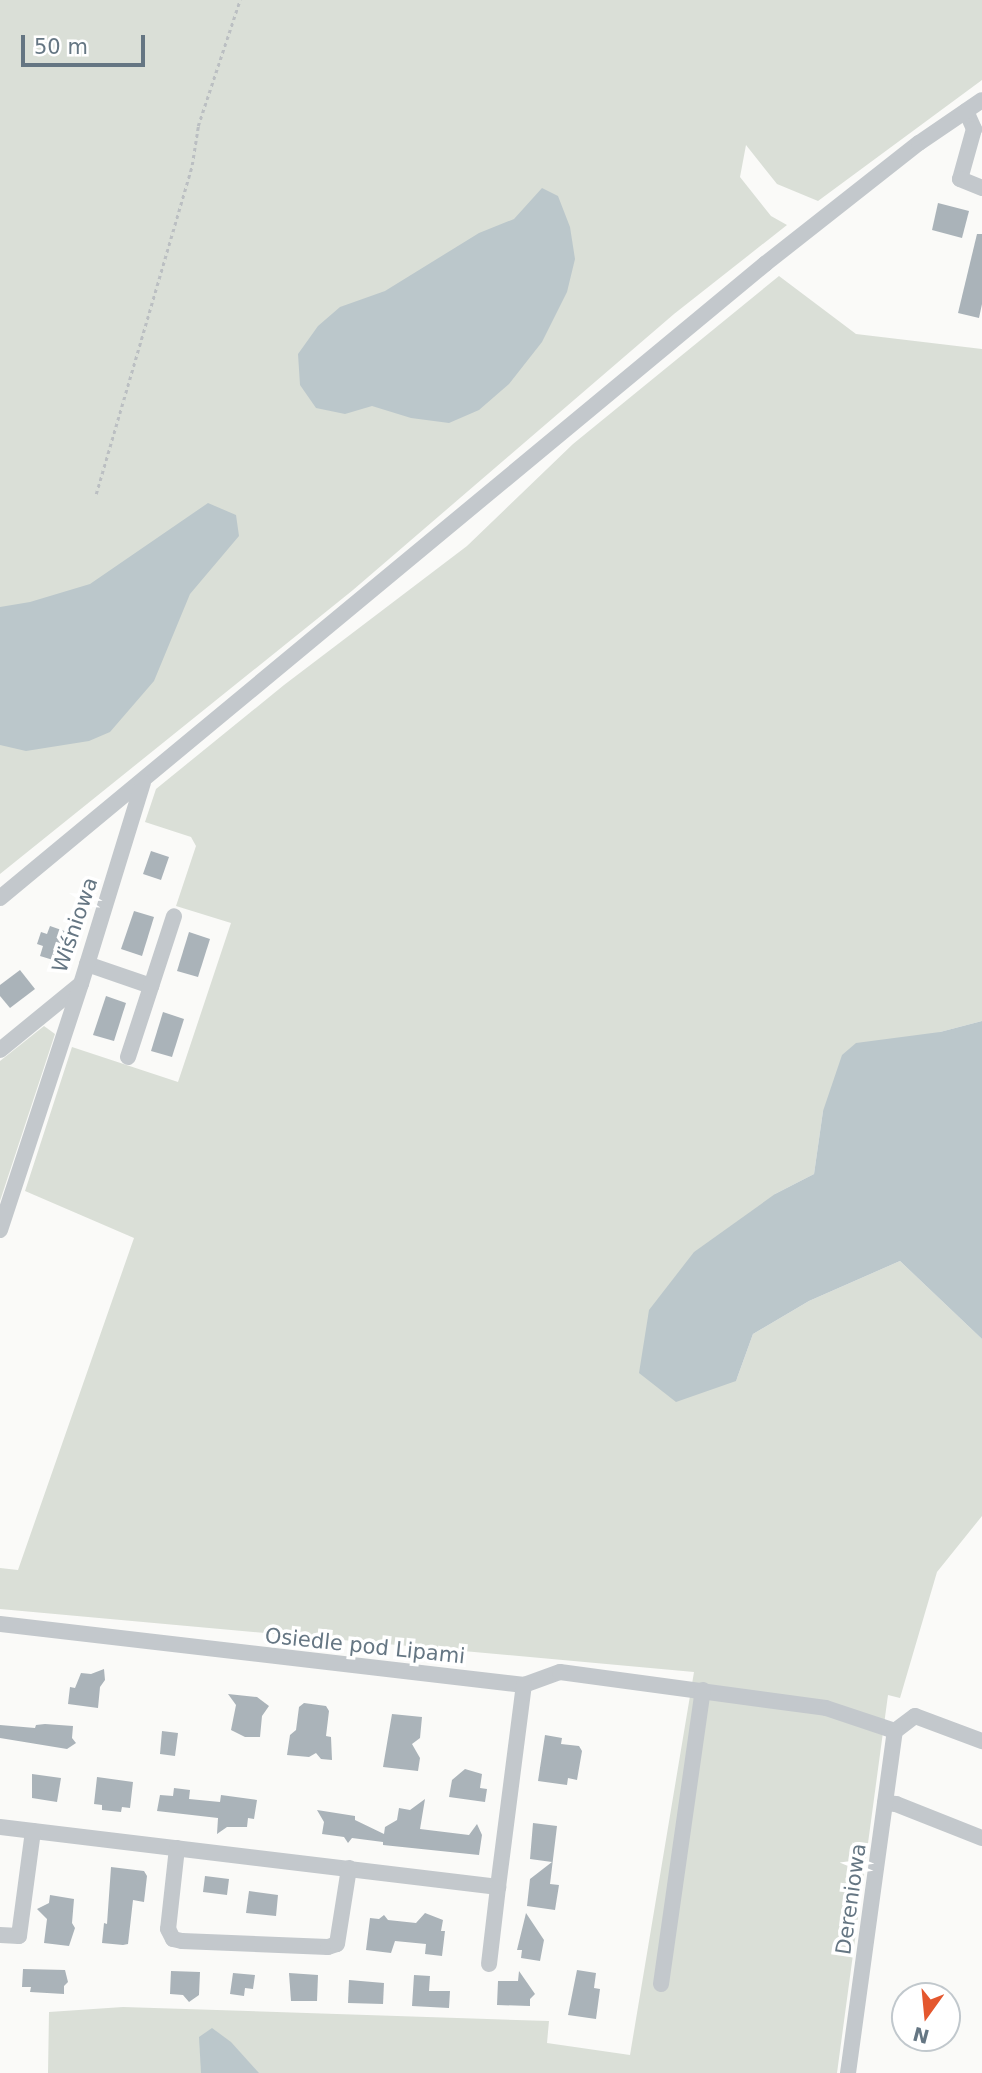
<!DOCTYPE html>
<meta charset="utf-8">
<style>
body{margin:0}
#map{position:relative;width:982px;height:2073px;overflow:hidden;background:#fafaf8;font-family:"DejaVu Sans",sans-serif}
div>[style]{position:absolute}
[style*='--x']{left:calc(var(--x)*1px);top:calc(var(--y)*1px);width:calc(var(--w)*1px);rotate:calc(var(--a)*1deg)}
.green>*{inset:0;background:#dadfd7}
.water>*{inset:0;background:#bbc7cb}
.building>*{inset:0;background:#aab3b9}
.path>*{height:2.5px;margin-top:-1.25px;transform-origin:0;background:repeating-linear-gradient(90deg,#bbbfc2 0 3.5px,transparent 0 7px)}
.minor>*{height:16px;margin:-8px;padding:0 8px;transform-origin:8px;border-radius:8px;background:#c3c8cc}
span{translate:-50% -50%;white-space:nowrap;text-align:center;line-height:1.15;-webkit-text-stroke:7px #fff;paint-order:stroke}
.street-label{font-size:21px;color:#657683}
.north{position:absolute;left:891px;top:1982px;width:70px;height:70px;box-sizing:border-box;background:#fff;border:2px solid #c1c8cd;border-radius:50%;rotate:195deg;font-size:19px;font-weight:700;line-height:28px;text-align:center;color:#657683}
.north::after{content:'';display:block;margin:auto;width:24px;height:32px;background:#e4572e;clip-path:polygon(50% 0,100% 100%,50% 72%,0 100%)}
.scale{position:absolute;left:21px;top:35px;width:124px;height:32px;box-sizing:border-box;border:4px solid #657683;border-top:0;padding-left:9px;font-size:21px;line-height:24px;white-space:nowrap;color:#657683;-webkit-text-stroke:5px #fff;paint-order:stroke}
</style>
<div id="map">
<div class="green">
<div style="clip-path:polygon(0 0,982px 0,982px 80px,818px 201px,777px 184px,746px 145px,740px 177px,771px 216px,787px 225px,674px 314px,353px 590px,0 874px)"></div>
<div style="clip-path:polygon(779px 276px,856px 334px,982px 349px,982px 1021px,940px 1032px,823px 1111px,814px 1174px,775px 1194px,736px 1381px,753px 1334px,809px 1301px,900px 1261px,982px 1339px,982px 1516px,937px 1572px,900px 1698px,888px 1695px,837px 2073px,48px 2073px,49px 2012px,123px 2007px,549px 2021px,547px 2043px,630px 2055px,694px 1672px,0 1609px,0 1568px,18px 1570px,134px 1238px,25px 1191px,72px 1047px,178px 1082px,231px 923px,176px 906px,196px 846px,191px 837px,145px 822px,156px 789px,284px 685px,467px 546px,573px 444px)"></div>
<div style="clip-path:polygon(44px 1026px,55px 1034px,0 1201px,0 1061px)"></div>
</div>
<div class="water">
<div style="clip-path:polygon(542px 188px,558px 196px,570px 227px,575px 259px,567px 292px,542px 342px,509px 384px,479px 410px,449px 423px,411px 418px,372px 406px,345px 414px,316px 408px,300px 385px,298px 354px,318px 326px,340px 307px,385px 291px,479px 233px,514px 219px)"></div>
<div style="clip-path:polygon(208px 503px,236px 515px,239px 536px,190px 594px,154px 681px,110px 732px,89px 741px,26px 751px,0 745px,0 607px,30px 602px,90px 584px)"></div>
<div style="clip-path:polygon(982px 1021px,982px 1339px,900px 1261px,809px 1301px,753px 1334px,736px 1381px,676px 1402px,639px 1373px,649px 1310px,694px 1252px,775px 1194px,814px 1174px,823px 1111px,842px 1055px,856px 1043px,940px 1032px)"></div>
<div style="clip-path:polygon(212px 2028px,231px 2042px,259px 2073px,201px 2073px,199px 2037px)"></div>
</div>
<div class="building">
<div style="clip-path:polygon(938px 203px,969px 211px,962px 238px,932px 230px)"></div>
<div style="clip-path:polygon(977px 234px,982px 234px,982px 304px,979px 318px,958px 313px)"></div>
<div style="clip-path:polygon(151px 851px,169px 857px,161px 880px,143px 874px)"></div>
<div style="clip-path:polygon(134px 911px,154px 917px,142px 956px,121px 949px)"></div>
<div style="clip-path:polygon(50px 926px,73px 934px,63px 963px,40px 956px,43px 946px,37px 944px,41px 932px,47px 934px)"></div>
<div style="clip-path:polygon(189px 932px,210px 939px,198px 977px,177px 971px)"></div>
<div style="clip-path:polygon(20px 970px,35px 989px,10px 1008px,0 996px,0 985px)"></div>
<div style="clip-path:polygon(106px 996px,126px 1003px,114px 1041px,93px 1035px)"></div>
<div style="clip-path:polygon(163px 1012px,184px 1019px,172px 1057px,151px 1051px)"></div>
<div style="clip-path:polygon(104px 1669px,105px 1680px,100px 1687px,98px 1708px,68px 1704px,70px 1687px,75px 1688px,81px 1673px,91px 1674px)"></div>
<div style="clip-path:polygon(228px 1694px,257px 1697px,269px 1706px,262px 1716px,260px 1737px,245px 1737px,231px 1730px,236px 1705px)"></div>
<div style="clip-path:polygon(304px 1703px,326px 1706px,329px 1711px,326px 1736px,331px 1737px,332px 1760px,321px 1759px,316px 1753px,309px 1757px,287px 1755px,290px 1735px,296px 1730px,299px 1707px)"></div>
<div style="clip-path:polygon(392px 1714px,422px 1717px,420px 1738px,412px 1744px,420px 1758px,418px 1771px,383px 1767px)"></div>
<div style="clip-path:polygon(45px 1724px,73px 1726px,72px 1738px,76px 1743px,67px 1749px,0 1738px,0 1725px,35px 1728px,36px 1725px)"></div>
<div style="clip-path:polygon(162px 1731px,178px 1733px,175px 1756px,160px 1754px)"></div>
<div style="clip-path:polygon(545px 1735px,562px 1738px,561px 1744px,579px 1746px,582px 1751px,577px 1780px,568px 1778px,567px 1785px,538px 1781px)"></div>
<div style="clip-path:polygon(465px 1769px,482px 1774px,480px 1788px,487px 1789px,485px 1802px,449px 1797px,452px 1780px)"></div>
<div style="clip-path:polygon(32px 1774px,61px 1778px,57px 1802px,32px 1798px)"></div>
<div style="clip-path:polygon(97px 1777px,133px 1782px,130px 1808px,122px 1807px,121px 1812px,102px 1810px,102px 1805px,94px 1804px)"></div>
<div style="clip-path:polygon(174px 1788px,190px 1790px,189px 1799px,220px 1802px,221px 1795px,257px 1800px,254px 1819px,248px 1818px,247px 1827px,227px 1827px,217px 1834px,218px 1818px,157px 1811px,160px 1795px,173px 1796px)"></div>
<div style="clip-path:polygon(425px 1799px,420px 1829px,469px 1835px,477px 1824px,482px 1835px,479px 1855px,383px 1845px,383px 1842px,352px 1838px,348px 1843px,344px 1837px,322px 1834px,324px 1822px,317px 1810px,355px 1816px,355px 1820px,384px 1834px,385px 1827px,397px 1820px,399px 1808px,410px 1810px)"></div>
<div style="clip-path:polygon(533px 1823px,557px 1826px,550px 1884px,559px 1885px,555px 1910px,527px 1906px,530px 1879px,552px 1862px,530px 1859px)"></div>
<div style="clip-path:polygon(111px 1867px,144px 1871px,147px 1876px,144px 1902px,133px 1900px,128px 1944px,123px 1945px,102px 1943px,104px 1923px,107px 1924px)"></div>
<div style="clip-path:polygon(205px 1876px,229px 1879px,227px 1895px,203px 1892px)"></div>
<div style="clip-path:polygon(249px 1891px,278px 1895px,276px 1916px,246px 1913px)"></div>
<div style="clip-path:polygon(50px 1895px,74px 1899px,72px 1923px,75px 1928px,69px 1946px,44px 1943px,47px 1919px,37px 1909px,49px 1903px)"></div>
<div style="clip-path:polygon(425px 1913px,443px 1920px,441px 1931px,445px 1931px,442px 1956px,425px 1954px,426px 1944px,395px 1941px,391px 1953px,366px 1950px,370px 1918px,379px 1919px,384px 1915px,388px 1920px,416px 1923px)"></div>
<div style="clip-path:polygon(526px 1913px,544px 1940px,540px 1961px,521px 1958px,522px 1950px,517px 1950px)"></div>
<div style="clip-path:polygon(23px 1969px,65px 1970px,68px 1982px,64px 1986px,64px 1994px,30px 1992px,31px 1987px,22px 1987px)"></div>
<div style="clip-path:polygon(577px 1970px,596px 1973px,594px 1988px,600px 1989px,596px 2019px,568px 2015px)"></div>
<div style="clip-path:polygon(171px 1971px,200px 1972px,199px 1995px,189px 2002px,183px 1995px,170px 1994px)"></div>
<div style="clip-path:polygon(519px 1971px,535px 1994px,530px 1999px,530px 2006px,497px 2005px,498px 1981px,518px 1981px)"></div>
<div style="clip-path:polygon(233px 1973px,255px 1975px,253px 1989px,245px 1988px,244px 1996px,230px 1994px)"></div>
<div style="clip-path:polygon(289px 1973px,318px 1975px,317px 2001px,291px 2001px)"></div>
<div style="clip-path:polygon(414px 1975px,430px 1976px,429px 1991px,450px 1991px,449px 2008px,412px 2006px)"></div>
<div style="clip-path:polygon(349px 1980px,384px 1983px,383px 2004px,348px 2003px)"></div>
</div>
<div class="path">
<div style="--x:96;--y:494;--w:343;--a:-73.7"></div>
<div style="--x:192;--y:165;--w:39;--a:-81"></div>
<div style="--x:198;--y:126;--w:133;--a:-71.6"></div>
</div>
<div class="minor">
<div style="--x:966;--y:111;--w:20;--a:66"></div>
<div style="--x:974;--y:129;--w:52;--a:105.6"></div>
<div style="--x:960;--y:179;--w:24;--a:22"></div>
<div style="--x:0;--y:898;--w:994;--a:-39.65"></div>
<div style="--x:765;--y:264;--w:196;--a:-38.2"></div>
<div style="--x:919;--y:143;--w:76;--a:-34.3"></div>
<div style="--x:87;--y:964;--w:68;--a:19"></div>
<div style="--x:0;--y:1050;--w:104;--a:-39.2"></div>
<div style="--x:81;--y:984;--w:211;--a:-72.9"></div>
<div style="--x:128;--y:1057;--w:148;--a:-71.9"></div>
<div style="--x:0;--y:1230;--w:259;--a:-71.8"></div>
<div style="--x:0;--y:1624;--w:528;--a:6.64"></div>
<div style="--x:524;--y:1685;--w:38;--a:-20"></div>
<div style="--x:560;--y:1672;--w:268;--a:7.7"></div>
<div style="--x:826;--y:1708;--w:73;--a:18.4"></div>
<div style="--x:895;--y:1731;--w:25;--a:-37"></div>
<div style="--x:915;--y:1716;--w:72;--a:20.5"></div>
<div style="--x:885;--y:1803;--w:11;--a:5"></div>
<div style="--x:896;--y:1804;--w:92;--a:21.6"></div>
<div style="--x:0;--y:1827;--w:502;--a:6.87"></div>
<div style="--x:498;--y:1887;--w:204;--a:-82.7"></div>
<div style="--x:177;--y:1848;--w:81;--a:96.3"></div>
<div style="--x:168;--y:1929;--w:11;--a:63"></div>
<div style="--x:173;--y:1939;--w:9;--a:13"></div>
<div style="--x:182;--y:1941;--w:146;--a:2.4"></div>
<div style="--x:328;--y:1947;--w:9;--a:-18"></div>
<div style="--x:337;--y:1944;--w:77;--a:-81"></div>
<div style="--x:0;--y:1935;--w:19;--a:3"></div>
<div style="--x:19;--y:1936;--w:106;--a:-82.4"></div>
<div style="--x:489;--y:1964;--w:78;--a:-83.3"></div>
<div style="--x:661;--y:1984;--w:297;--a:-81.9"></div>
<div style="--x:848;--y:2073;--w:345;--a:-82.2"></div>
</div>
<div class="street-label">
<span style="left:75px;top:925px;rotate:-71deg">Wiśniowa</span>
<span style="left:365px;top:1646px;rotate:6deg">Osiedle pod Lipami</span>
<span style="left:851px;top:1899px;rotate:-82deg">Dereniowa</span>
</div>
<div class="north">N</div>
<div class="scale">50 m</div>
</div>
